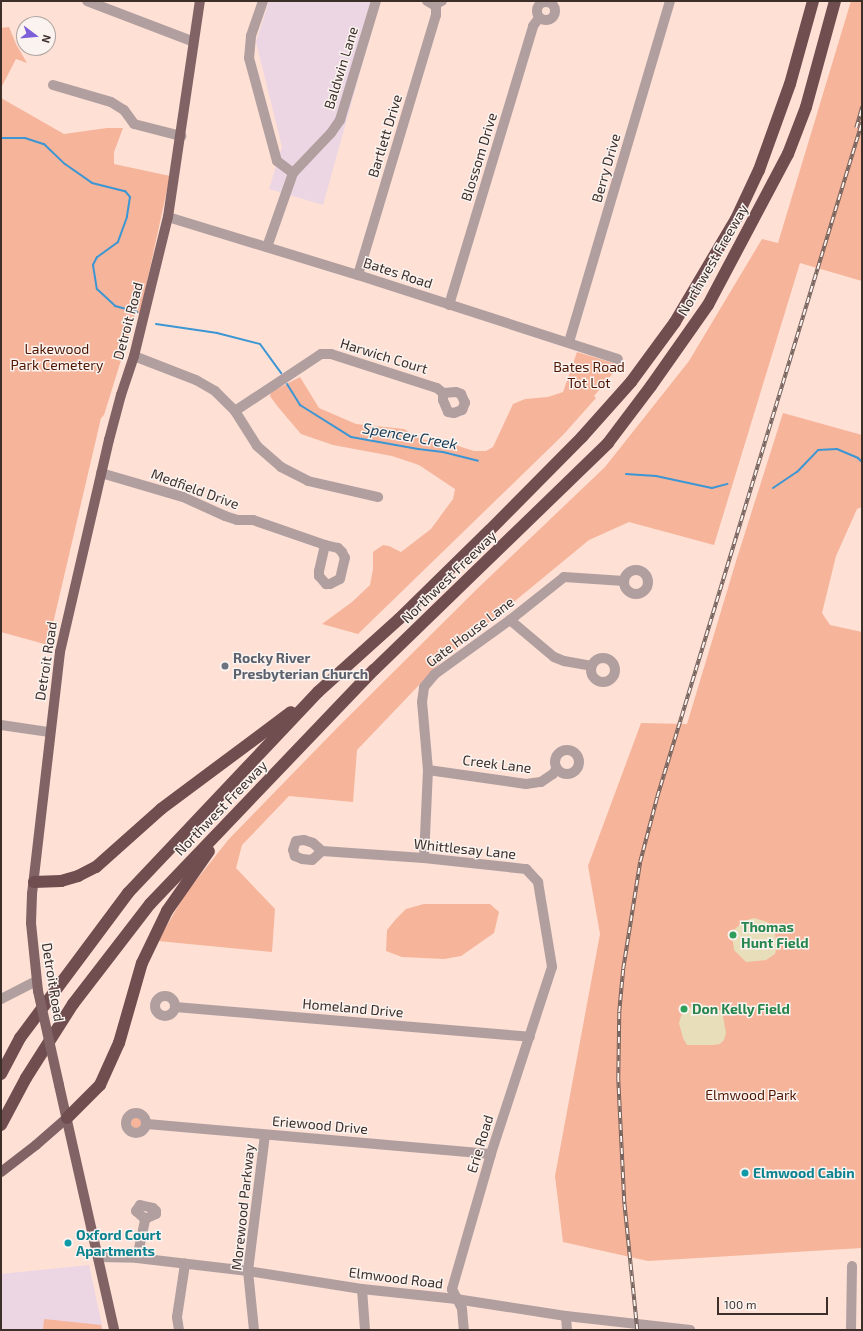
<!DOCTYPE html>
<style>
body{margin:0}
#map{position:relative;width:863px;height:1331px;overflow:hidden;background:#fee0d5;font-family:"Exo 2",sans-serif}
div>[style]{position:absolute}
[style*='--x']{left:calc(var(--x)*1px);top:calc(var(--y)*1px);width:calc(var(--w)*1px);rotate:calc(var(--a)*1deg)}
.education>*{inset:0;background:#ecd6e3}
.green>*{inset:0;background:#f6b49a}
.round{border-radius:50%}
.sand>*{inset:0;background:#e8deb9}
.stream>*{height:2px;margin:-1px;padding:0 1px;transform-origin:1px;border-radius:1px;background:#3c96d3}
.minor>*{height:10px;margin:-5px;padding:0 5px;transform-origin:5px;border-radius:5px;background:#b19fa0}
.minor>.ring{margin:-5px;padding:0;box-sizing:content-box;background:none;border:10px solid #b19fa0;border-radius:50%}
.major>*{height:10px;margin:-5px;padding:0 5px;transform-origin:5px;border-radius:5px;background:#816365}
.highway>*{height:12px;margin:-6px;padding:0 6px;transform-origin:6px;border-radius:6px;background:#704e50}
.rail>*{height:3.5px;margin-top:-1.75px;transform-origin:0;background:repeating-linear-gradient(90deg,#faf3f0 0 6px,#77645e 0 12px);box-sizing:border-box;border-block:1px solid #77645e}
.major-bridge>*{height:10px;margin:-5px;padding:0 5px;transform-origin:5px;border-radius:5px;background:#816365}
.dots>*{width:11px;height:11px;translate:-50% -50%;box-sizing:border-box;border:2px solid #faf3f0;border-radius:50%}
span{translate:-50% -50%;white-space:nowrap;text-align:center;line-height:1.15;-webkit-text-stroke:3px #faf3f0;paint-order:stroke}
.street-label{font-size:14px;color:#3c2e29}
.park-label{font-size:14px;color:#4f1600}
.worship-label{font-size:14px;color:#5b616d;font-weight:700}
.left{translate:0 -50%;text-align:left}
.leisure-label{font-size:14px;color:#27864d;font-weight:700}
.culture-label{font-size:14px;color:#0d838f;font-weight:700}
.water-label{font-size:15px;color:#173c56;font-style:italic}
.frame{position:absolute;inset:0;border:2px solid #3c2e29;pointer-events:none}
.north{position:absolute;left:16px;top:16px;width:40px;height:40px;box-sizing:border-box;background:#faf3f0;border:1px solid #aea4a0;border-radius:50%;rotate:106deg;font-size:11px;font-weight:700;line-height:16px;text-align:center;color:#3c2e29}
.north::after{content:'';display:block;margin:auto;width:14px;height:18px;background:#7d5fda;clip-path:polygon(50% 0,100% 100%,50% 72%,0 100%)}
.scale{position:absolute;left:717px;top:1297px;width:111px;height:18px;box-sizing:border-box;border:2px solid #3c2e29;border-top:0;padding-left:5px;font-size:12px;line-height:14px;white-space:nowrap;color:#3c2e29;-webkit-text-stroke:3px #faf3f0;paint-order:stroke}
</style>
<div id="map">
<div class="education">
<div style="clip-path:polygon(269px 1px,380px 1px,323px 205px,269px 189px,282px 147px,256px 42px)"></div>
<div style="clip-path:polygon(89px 1265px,103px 1330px,1px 1330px,1px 1274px)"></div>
</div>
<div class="green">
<div style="clip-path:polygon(851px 1px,862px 1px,862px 281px,800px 263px,714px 545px,629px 522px,589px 540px,442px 661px,357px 750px,353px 802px,289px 796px,242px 845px,236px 868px,275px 909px,272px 952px,158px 941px,185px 894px,229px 839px,338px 727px,477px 589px,605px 467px,689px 361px,762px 239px,778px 243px)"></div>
<div style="clip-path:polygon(9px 27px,16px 44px,27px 63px,16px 59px,1px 88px,1px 28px)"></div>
<div style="clip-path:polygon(1px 98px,64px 134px,107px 128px,123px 128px,114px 152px,114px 164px,170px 176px,140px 314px,128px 309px,136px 312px,104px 415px,101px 418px,48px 645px,1px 632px)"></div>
<div style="clip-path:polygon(577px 352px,620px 365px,594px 396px,596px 398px,563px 435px,358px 634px,322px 624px,352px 602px,370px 585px,373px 569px,373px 552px,383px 545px,389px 546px,401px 552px,431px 529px,453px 499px,455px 489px,419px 465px,392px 456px,333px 445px,301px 434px,278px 407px,270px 396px,271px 392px,300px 377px,319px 408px,356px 424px,404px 429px,419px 438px,433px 442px,455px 445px,474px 451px,486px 451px,493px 447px,513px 404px,525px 399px,548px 397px,563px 392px)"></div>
<div style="clip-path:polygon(783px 413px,862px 435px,862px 507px,857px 509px,836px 556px,822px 613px,830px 625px,862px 632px,862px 1248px,648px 1261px,563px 1242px,555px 1176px,600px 934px,588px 866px,641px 723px,687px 724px,737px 558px)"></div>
<div style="clip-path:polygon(424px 904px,490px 904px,499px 912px,494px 933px,461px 956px,444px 959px,402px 957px,386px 951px,387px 930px,396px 919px,406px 909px)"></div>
<div class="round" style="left:131px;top:1117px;width:12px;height:12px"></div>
<div style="clip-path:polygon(44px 1319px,101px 1325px,102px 1330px,43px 1330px)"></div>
</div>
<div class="sand">
<div style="clip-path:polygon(754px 918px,767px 922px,774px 928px,777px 946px,775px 954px,766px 960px,746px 962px,734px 950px,732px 935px,735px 929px,744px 921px)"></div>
<div style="clip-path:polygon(698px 1003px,722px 1011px,726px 1033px,724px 1040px,720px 1044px,714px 1045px,687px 1045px,683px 1038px,679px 1023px,681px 1016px,686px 1010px)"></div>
</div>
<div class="stream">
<div style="--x:1;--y:138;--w:24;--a:0"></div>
<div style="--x:25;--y:138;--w:20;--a:18"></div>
<div style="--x:44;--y:144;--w:29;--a:44"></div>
<div style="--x:65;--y:164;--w:33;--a:35"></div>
<div style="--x:92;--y:183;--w:34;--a:14"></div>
<div style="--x:125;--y:191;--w:8;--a:50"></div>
<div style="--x:130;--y:197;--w:20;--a:99"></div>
<div style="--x:127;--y:217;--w:27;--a:110"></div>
<div style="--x:118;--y:242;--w:26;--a:144"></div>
<div style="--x:97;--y:257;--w:9;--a:117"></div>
<div style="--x:93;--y:265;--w:24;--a:81"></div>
<div style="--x:97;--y:289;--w:25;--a:43"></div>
<div style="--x:115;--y:306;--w:23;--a:15"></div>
<div style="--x:156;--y:324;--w:62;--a:8.4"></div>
<div style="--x:217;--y:333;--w:44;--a:14.3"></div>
<div style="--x:260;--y:344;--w:36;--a:54"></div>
<div style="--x:287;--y:384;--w:25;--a:58"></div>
<div style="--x:300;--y:405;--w:60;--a:32.1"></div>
<div style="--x:351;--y:437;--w:68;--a:10.2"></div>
<div style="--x:418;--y:449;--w:25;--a:7"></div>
<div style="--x:443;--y:452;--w:36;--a:14"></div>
<div style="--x:626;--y:474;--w:30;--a:4"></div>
<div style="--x:656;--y:476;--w:57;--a:12.1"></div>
<div style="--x:712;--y:488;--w:16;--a:-15"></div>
<div style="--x:773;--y:488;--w:29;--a:-34"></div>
<div style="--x:797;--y:472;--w:30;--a:-46"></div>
<div style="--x:818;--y:450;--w:19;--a:-3"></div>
<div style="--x:837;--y:449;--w:23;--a:23"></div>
<div style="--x:858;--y:458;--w:6;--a:45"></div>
</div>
<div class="minor">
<div style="--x:87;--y:1;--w:112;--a:20.9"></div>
<div style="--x:263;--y:1;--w:37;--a:109"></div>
<div style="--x:251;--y:36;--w:22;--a:95"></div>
<div style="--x:249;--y:58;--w:107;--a:74.8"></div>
<div style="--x:277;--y:161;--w:20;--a:37"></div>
<div style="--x:427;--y:1;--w:8;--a:30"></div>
<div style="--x:434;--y:5;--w:9;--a:-27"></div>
<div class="ring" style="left:537px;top:2px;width:8px;height:8px"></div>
<div style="--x:53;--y:85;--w:60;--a:16.3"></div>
<div style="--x:111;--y:102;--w:15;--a:32"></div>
<div style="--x:124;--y:110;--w:17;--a:54"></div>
<div style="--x:134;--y:124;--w:49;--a:14.3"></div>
<div style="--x:168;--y:217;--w:199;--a:17"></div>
<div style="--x:358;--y:275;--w:273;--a:17.9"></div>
<div style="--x:267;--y:247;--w:78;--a:-70.6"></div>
<div style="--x:293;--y:173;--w:55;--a:-46.5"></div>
<div style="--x:331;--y:133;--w:16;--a:-55"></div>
<div style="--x:340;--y:120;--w:124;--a:-73.2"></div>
<div style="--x:358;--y:275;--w:271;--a:-73.3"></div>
<div style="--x:436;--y:15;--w:11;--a:-90"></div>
<div style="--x:449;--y:305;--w:291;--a:-73.2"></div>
<div style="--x:533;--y:26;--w:10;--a:-53"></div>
<div style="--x:569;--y:342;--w:356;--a:-73.5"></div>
<div style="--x:134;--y:356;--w:66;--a:21.2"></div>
<div style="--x:196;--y:380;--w:22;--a:30"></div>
<div style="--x:215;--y:391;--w:28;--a:45"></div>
<div style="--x:235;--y:411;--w:41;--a:57.8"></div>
<div style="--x:257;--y:446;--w:32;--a:41"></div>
<div style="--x:281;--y:467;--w:30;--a:27"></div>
<div style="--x:308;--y:481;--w:72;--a:12.9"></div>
<div style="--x:235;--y:411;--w:103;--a:-33.5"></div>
<div style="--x:321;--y:354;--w:10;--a:0"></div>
<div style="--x:331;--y:354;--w:111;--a:17.8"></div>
<div style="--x:437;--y:388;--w:8;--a:40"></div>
<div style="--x:443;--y:393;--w:7;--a:90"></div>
<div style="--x:443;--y:400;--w:13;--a:67"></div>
<div style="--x:448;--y:412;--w:6;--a:9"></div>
<div style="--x:454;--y:413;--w:9;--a:-21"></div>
<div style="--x:462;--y:410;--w:8;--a:-67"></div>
<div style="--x:465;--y:403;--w:10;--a:-114"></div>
<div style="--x:461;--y:394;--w:5;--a:-158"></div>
<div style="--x:456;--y:392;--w:13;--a:176"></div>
<div style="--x:101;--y:473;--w:85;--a:16.3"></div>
<div style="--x:183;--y:497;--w:46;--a:24.3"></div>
<div style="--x:225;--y:516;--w:13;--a:18"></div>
<div style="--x:237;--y:520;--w:16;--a:0"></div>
<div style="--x:253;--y:520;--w:76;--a:19.1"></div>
<div style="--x:325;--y:545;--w:27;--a:103"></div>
<div style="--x:319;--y:571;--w:5;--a:90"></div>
<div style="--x:319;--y:576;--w:11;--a:49"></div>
<div style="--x:326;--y:584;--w:4;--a:0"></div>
<div style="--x:330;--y:584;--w:11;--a:-27"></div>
<div style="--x:340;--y:579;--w:22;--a:-77"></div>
<div style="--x:345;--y:558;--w:7;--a:-117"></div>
<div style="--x:342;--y:552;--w:6;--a:-135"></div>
<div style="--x:338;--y:548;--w:13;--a:-167"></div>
<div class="ring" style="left:624px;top:570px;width:14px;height:14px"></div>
<div style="--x:510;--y:620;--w:57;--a:40.1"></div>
<div style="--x:554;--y:657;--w:11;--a:22"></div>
<div style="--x:564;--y:661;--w:28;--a:10"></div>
<div class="ring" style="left:591px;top:658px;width:14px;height:14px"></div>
<div style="--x:1;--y:725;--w:49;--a:8.3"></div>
<div class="ring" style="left:555px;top:750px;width:14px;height:14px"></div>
<div style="--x:428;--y:770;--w:99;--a:8.1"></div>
<div style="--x:526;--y:784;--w:15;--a:-8"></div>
<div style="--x:541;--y:782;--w:14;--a:-34"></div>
<div style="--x:553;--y:774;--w:7;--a:-56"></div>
<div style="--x:322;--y:851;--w:13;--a:138"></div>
<div style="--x:312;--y:860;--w:10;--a:-174"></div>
<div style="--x:302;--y:859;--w:8;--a:-157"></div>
<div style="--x:295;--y:856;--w:6;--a:-108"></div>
<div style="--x:293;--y:850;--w:9;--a:-72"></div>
<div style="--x:296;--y:841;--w:8;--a:-7"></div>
<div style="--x:304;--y:840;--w:9;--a:18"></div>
<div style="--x:313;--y:843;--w:12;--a:42"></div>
<div style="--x:322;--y:851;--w:102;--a:3.9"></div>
<div style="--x:424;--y:858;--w:103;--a:6.2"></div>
<div style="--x:526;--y:869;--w:18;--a:47"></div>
<div style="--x:538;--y:882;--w:86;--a:80.6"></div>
<div style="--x:552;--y:967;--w:197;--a:108.1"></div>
<div style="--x:491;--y:1154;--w:141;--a:106.1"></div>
<div style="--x:452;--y:1289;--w:22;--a:63"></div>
<div style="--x:462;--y:1309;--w:21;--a:85"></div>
<div style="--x:424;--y:858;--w:88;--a:-87.4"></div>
<div style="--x:428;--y:770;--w:68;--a:-95"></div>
<div style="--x:422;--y:702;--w:15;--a:-82"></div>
<div style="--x:424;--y:687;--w:17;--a:-50"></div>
<div style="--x:435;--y:674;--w:92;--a:-35.8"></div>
<div style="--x:510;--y:620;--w:69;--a:-38.5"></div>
<div style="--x:564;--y:577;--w:60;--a:3.8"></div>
<div class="ring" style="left:155px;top:996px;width:10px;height:10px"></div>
<div style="--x:1;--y:999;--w:39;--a:-27"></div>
<div style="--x:175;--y:1007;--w:356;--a:4.8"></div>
<div class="ring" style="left:126px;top:1113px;width:10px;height:10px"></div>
<div style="--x:147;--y:1124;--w:345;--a:5"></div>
<div style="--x:140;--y:1205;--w:13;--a:13"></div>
<div style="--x:153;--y:1208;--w:4;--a:45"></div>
<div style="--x:156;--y:1211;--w:3;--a:90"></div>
<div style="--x:156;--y:1214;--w:12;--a:156"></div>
<div style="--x:145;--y:1219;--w:12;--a:-138"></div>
<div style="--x:136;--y:1211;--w:7;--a:-56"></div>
<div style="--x:98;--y:1257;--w:39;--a:1"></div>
<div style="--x:137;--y:1258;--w:112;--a:6.7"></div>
<div style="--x:248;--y:1271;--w:115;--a:9"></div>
<div style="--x:362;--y:1289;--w:95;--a:6.1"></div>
<div style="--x:456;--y:1299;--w:111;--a:8.8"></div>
<div style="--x:566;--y:1316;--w:125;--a:6.4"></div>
<div style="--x:137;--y:1258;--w:40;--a:-78"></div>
<div style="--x:362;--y:1289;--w:41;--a:85.8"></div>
<div style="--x:566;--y:1316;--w:14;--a:86"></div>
<div style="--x:179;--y:1330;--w:13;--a:-99"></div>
<div style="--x:177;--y:1317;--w:54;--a:-81.4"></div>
<div style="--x:254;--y:1330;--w:59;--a:-95.8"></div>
<div style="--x:248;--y:1271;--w:137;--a:-82.9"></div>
<div style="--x:851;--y:1330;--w:64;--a:-89.1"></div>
</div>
<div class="major">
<div style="--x:38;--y:991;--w:68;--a:-95.9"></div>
<div style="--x:31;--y:923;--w:29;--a:-88"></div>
<div style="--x:32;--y:894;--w:244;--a:-83.4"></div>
<div style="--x:60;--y:652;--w:218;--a:-77"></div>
<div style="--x:109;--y:440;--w:47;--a:-75.1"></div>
<div style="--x:121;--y:395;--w:41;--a:-71.6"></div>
<div style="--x:134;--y:356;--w:143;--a:-76.3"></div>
<div style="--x:168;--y:217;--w:218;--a:-81.6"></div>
<div style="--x:59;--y:1085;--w:251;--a:77.3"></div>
<div style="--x:1;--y:1172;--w:44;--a:-37.6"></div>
<div style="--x:36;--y:1145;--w:41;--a:-41.1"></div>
</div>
<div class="highway">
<div style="--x:34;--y:882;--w:27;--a:-2"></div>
<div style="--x:61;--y:881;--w:18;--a:-16"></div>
<div style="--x:78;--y:876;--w:20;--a:-27"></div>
<div style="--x:96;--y:867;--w:87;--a:-41.7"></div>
<div style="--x:161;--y:809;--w:162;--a:-36.7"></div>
<div style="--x:1;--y:1074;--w:41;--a:-62.2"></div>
<div style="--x:20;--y:1038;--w:181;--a:-53.3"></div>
<div style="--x:128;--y:893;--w:277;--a:-46.6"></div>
<div style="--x:318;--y:692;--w:109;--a:-42"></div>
<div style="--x:399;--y:619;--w:127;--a:-44.4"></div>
<div style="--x:490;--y:530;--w:131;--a:-45.3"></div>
<div style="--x:582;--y:437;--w:74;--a:-48.3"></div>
<div style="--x:631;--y:382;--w:74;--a:-53.7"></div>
<div style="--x:675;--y:322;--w:120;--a:-59.4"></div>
<div style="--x:736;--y:219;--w:54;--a:-64.9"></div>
<div style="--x:759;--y:170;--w:91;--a:-70.2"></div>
<div style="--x:790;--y:84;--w:86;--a:-74.5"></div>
<div style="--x:67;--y:1118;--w:47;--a:-45"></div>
<div style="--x:100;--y:1085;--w:46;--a:-65.7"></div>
<div style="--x:119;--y:1043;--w:83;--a:-74"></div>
<div style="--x:142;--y:963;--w:58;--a:-64.3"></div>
<div style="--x:167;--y:911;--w:73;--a:-55"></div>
<div style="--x:1;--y:1125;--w:53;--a:-62"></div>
<div style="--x:26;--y:1078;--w:88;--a:-57.6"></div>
<div style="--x:73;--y:1004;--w:126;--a:-52.4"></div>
<div style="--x:150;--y:904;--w:324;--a:-46.3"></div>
<div style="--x:374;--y:670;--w:326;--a:-44.1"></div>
<div style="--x:608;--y:443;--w:71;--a:-53"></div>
<div style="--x:651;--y:386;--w:99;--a:-54.9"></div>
<div style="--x:708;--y:305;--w:171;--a:-62.1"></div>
<div style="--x:788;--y:154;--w:50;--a:-69"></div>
<div style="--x:806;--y:107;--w:110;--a:-74.7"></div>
</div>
<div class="rail">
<div style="--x:856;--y:128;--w:22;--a:-74"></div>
<div style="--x:637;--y:1330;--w:129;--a:-95.8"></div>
<div style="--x:624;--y:1202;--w:123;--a:-92.8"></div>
<div style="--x:618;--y:1079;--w:67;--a:-89.1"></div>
<div style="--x:619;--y:1012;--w:43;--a:-84.7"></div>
<div style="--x:623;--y:969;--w:108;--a:-81"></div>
<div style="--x:640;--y:862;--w:67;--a:-75.3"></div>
<div style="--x:657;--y:797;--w:705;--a:-73.11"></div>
</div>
<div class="major-bridge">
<div style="--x:38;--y:991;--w:96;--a:77.4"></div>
</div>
<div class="dots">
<div style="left:225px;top:666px;background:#6b7280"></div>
<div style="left:733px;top:935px;background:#2e9e5b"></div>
<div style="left:684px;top:1009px;background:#2e9e5b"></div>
<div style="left:745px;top:1173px;background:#0f9aa8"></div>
<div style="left:68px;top:1243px;background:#0f9aa8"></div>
</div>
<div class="street-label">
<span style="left:341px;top:68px;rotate:-73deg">Baldwin Lane</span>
<span style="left:385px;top:136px;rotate:-73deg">Bartlett Drive</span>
<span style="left:479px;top:157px;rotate:-73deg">Blossom Drive</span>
<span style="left:606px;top:168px;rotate:-74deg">Berry Drive</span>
<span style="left:713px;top:260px;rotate:-60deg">Northwest Freeway</span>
<span style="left:398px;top:273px;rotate:18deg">Bates Road</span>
<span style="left:128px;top:321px;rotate:-75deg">Detroit Road</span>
<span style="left:384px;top:356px;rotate:17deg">Harwich Court</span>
<span style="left:195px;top:489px;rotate:20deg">Medfield Drive</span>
<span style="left:449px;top:577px;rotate:-44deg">Northwest Freeway</span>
<span style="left:470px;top:632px;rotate:-37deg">Gate House Lane</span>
<span style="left:46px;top:661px;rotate:-81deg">Detroit Road</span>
<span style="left:497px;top:764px;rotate:7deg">Creek Lane</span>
<span style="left:221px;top:808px;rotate:-46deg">Northwest Freeway</span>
<span style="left:465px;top:849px;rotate:6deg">Whittlesay Lane</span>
<span style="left:53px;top:982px;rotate:81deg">Detroit Road</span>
<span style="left:353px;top:1008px;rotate:5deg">Homeland Drive</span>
<span style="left:320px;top:1125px;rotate:5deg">Eriewood Drive</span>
<span style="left:480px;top:1144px;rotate:-73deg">Erie Road</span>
<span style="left:243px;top:1207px;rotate:-84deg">Morewood Parkway</span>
<span style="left:396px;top:1278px;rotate:7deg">Elmwood Road</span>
</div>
<div class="park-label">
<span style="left:57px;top:357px">Lakewood<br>Park Cemetery</span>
<span style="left:589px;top:375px">Bates Road<br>Tot Lot</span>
<span style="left:751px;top:1095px">Elmwood Park</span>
</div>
<div class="worship-label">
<span class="left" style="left:233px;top:666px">Rocky River<br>Presbyterian Church</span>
</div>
<div class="leisure-label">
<span class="left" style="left:741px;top:935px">Thomas<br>Hunt Field</span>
<span class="left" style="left:692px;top:1009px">Don Kelly Field</span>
</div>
<div class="culture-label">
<span class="left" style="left:753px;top:1173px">Elmwood Cabin</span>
<span class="left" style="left:76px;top:1243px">Oxford Court<br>Apartments</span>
</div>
<div class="water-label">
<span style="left:410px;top:436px;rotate:10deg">Spencer Creek</span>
</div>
<div class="frame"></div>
<div class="north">N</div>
<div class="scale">100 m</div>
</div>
